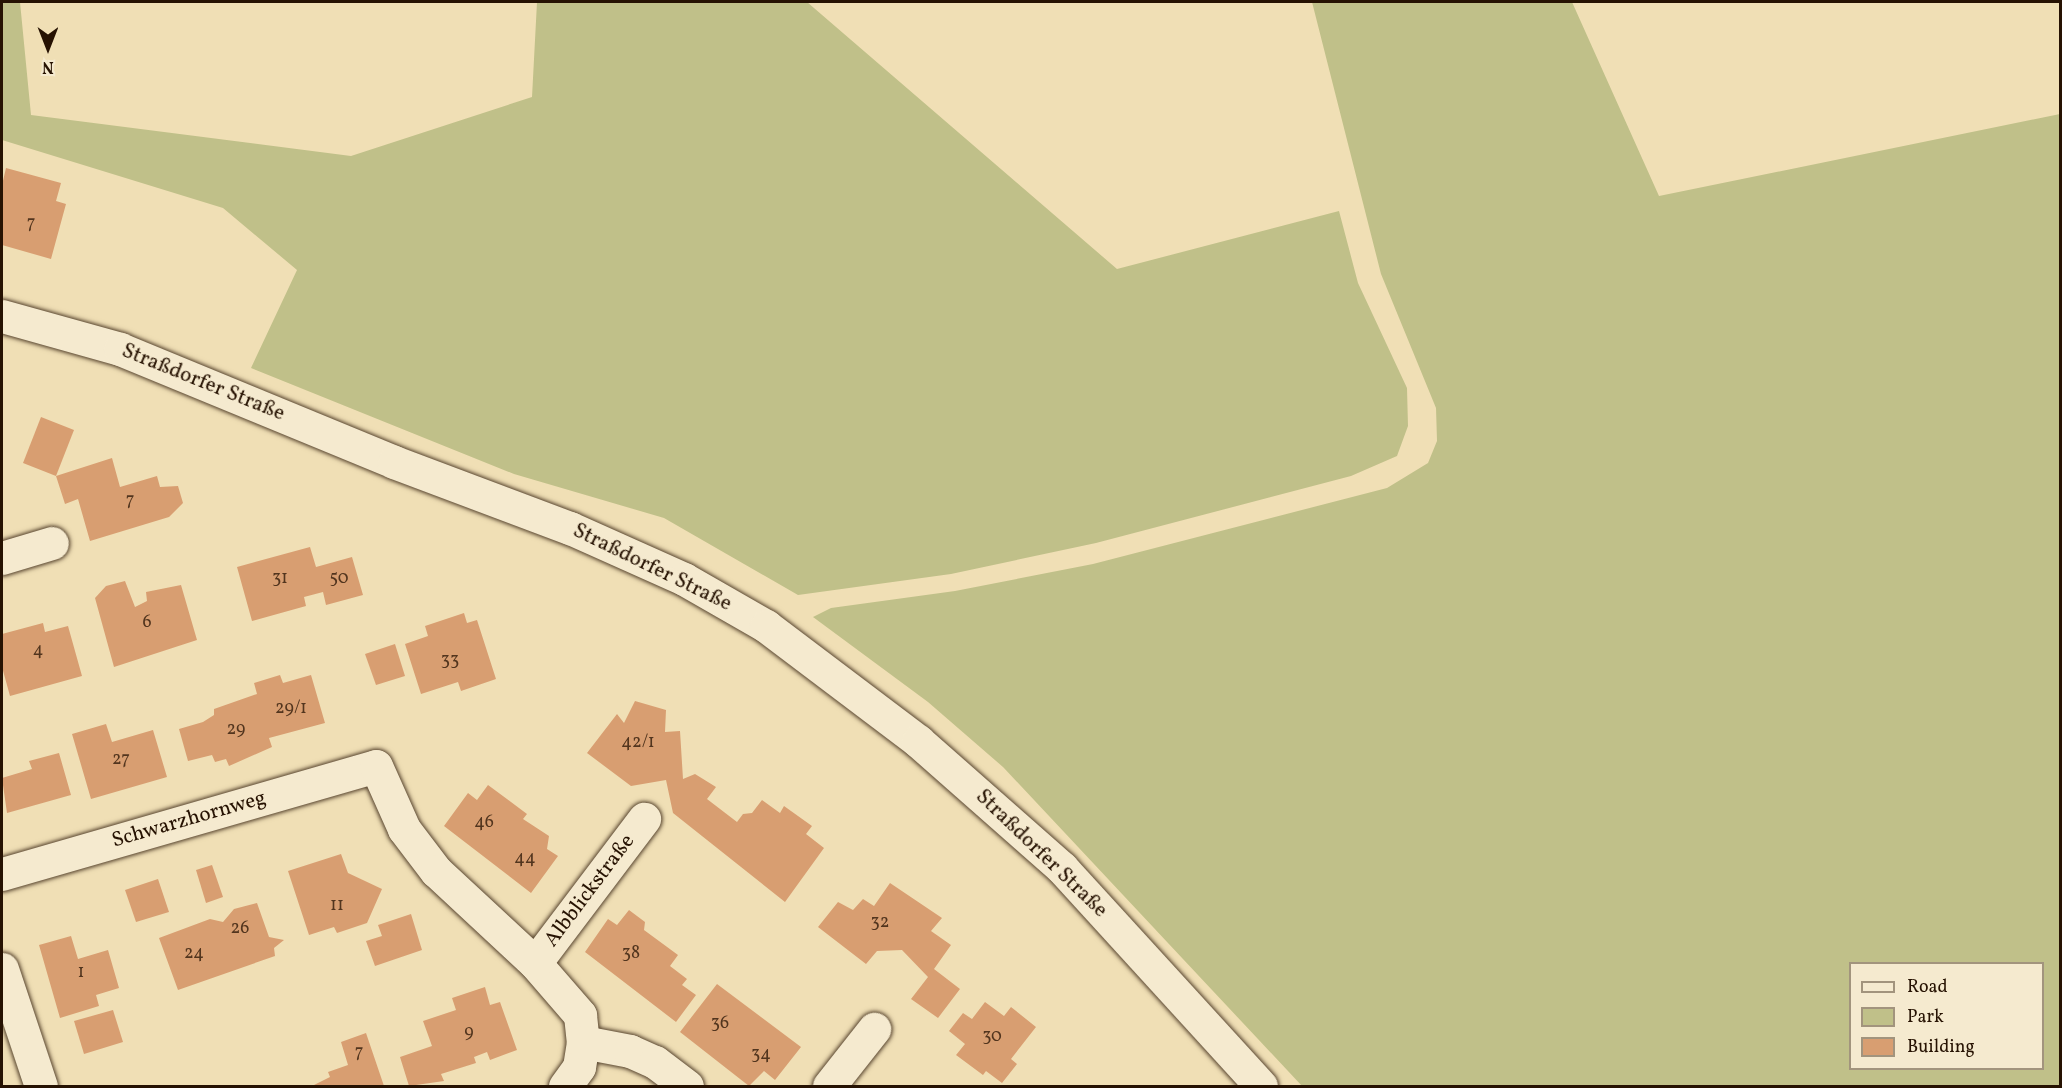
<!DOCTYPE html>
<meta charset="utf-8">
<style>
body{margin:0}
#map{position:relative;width:2062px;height:1088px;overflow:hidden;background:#f0dfb5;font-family:Vollkorn,serif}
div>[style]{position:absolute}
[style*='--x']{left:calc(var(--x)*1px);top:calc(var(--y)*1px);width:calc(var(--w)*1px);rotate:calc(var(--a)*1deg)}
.green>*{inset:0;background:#c0c089}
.building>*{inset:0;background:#d89e71}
.roads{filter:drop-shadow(0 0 2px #58452f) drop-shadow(0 0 2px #58452f)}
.minor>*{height:33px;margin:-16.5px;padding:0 16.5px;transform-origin:16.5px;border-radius:16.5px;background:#f5eacf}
span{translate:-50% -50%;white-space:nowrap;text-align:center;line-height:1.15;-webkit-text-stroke:6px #f5eacf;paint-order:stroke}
.number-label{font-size:18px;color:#52351e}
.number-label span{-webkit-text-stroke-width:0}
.street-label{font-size:21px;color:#261202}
.frame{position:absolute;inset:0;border:3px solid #261202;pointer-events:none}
.legend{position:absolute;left:1849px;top:962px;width:195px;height:108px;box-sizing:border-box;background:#f5eacf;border:2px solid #a2947d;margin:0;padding:8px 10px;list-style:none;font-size:18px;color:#261202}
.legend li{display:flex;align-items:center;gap:12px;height:30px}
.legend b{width:30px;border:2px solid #a2947d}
.north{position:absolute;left:18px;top:18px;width:60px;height:60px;-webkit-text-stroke:4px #f5eacf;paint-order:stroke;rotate:180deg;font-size:16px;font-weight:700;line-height:24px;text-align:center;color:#261202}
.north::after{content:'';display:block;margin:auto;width:21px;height:27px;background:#261202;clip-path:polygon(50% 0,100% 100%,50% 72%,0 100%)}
</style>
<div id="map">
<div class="green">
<div style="clip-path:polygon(2px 2px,20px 2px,31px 115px,351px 156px,532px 97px,537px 2px,807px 2px,1117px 269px,1339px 211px,1358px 283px,1407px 388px,1408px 426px,1397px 456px,1351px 476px,1096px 543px,951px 574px,798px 595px,664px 518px,514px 474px,251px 368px,297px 270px,223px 208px,2px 140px)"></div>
<div style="clip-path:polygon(evenodd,1312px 2px,1572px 2px,1659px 196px,2060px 114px,2060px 1086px,1302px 1086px,1003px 767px,928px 702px,813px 617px,831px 608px,955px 591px,1093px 564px,1387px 488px,1428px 463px,1437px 441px,1436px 408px,1381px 274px,1312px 2px,1850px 964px,2042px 964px,2042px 1068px,1850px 1068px,1850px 964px)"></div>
</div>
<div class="building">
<div style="clip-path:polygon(6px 168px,61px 183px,56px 201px,66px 204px,51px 259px,2px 245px,2px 185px)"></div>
<div style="clip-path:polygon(41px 417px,74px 430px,56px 476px,23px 463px)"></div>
<div style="clip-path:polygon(112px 458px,120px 487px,157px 476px,160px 487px,178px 486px,183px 503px,169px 517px,90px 541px,78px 499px,65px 504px,56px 476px)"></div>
<div style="clip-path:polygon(310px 547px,316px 567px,352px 557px,363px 595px,326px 605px,323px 592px,304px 597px,306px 606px,252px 621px,237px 567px)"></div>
<div style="clip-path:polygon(125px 581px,135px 607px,147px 601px,146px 592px,181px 585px,197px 640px,114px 667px,95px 598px,106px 586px)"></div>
<div style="clip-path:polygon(464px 613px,467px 623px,477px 620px,496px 679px,461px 691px,458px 682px,421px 694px,405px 644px,428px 636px,425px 626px)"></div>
<div style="clip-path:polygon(43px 623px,45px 632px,68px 626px,82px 676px,10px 696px,2px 667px,2px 634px)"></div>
<div style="clip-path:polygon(395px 644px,405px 676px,376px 685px,365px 654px)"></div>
<div style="clip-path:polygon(280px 675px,283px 683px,311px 675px,325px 723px,269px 738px,272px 747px,229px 766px,226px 759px,215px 762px,212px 755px,188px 761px,179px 729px,203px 722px,214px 715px,214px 709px,257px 694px,254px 683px)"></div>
<div style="clip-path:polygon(635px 701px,666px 710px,665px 732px,680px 731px,683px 779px,695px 774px,716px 787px,707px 799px,737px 822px,743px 814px,752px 813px,762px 800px,780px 813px,784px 806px,812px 826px,806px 834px,824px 848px,785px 902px,673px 813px,666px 780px,631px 786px,587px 753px,617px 714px,624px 723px)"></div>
<div style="clip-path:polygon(106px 724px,112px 742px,153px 730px,167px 777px,91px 799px,72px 734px)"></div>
<div style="clip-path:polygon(59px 753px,71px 795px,7px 813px,2px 778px,32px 769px,29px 761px)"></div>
<div style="clip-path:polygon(488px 785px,527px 814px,523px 819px,549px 836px,547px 849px,558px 856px,531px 893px,444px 826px,468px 793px,477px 800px)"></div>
<div style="clip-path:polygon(341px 854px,348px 873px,382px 889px,367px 923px,337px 933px,334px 927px,309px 935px,288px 871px)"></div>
<div style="clip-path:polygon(212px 865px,223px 897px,206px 903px,196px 870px)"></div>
<div style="clip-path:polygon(158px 879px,169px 912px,136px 922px,125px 890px)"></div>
<div style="clip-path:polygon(890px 883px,942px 918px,931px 931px,951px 945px,934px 969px,960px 989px,938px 1018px,911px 999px,928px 977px,902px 950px,877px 951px,866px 964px,818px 927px,838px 902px,853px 910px,863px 899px,874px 906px)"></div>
<div style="clip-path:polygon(257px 903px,269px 937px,284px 940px,274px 948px,275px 956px,178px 990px,159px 938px,210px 919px,223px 922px,234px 909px)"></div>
<div style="clip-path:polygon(629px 910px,645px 922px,644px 930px,678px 955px,670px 966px,687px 979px,682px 985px,696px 995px,676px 1022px,585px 952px,608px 919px,617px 925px)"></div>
<div style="clip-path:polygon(411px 914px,422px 950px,375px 966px,366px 941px,382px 936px,378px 925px)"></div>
<div style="clip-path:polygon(71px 936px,78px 959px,108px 950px,119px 988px,96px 995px,99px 1006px,60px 1018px,39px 945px)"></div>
<div style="clip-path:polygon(717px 984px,801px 1047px,775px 1080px,764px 1071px,749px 1086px,680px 1032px)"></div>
<div style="clip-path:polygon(485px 987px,490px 1005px,500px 1002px,517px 1050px,490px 1060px,487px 1052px,474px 1057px,476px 1063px,441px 1074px,444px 1081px,409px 1086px,400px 1057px,432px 1046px,423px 1021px,456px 1010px,452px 998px)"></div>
<div style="clip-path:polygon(985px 1002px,1004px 1016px,1011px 1007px,1036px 1027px,1011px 1059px,1017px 1064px,1002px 1083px,986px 1071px,983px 1075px,956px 1055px,965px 1044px,949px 1031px,963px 1013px,972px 1019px)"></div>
<div style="clip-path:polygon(113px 1010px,123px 1042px,84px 1054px,74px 1021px)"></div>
<div style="clip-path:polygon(366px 1033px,384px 1086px,312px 1086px,330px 1077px,328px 1072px,348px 1065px,341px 1042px)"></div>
</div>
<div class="roads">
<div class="minor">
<div style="--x:2;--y:316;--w:123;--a:15.6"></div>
<div style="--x:120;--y:349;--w:296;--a:22.4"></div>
<div style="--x:394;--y:462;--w:188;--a:20.6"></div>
<div style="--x:570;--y:528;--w:125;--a:24.1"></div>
<div style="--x:684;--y:579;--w:95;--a:29.8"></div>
<div style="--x:766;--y:626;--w:191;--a:37.1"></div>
<div style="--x:918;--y:741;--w:192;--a:41.4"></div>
<div style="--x:1062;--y:868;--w:295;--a:47.6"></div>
<div style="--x:2;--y:558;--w:52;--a:-16.7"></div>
<div style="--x:2;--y:874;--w:389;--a:-16.1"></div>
<div style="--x:376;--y:766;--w:69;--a:66"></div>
<div style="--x:404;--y:829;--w:53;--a:52.7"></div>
<div style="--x:436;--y:871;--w:135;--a:42.9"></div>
<div style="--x:535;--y:963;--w:69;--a:49.1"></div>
<div style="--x:580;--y:1015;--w:27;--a:84"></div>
<div style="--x:583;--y:1042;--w:25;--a:99"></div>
<div style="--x:579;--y:1067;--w:24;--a:126"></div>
<div style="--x:535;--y:963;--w:181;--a:-52.9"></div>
<div style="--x:2;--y:969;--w:123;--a:71.6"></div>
<div style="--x:583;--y:1042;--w:48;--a:10.8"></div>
<div style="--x:630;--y:1051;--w:27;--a:24"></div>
<div style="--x:655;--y:1062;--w:40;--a:37"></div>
<div style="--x:829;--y:1086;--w:73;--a:-51.7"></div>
</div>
</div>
<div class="number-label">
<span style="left:31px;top:224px">7</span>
<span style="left:130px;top:501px">7</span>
<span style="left:280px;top:579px">31</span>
<span style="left:339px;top:579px">50</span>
<span style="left:147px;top:623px">6</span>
<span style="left:38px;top:651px">4</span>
<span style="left:450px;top:661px">33</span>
<span style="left:291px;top:709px">29/1</span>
<span style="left:236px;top:730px">29</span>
<span style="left:638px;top:743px">42/1</span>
<span style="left:121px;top:760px">27</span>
<span style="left:484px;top:823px">46</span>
<span style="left:525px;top:859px">44</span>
<span style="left:337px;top:906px">11</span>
<span style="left:880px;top:923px">32</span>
<span style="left:240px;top:929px">26</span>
<span style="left:194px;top:954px">24</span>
<span style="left:631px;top:954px">38</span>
<span style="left:81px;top:973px">1</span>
<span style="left:720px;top:1024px">36</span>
<span style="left:469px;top:1033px">9</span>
<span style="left:992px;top:1037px">30</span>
<span style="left:359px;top:1053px">7</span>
<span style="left:761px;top:1055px">34</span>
</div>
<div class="street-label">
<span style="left:203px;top:383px;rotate:22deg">Straßdorfer Straße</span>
<span style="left:652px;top:568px;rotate:26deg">Straßdorfer Straße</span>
<span style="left:189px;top:820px;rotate:-16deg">Schwarzhornweg</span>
<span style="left:1041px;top:854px;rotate:44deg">Straßdorfer Straße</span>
<span style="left:590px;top:891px;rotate:-53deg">Albblickstraße</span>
</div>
<div class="frame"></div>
<ul class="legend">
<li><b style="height:8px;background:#f5eacf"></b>Road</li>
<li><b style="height:16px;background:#c0c089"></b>Park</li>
<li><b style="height:16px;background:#d89e71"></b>Building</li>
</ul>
<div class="north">N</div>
</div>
